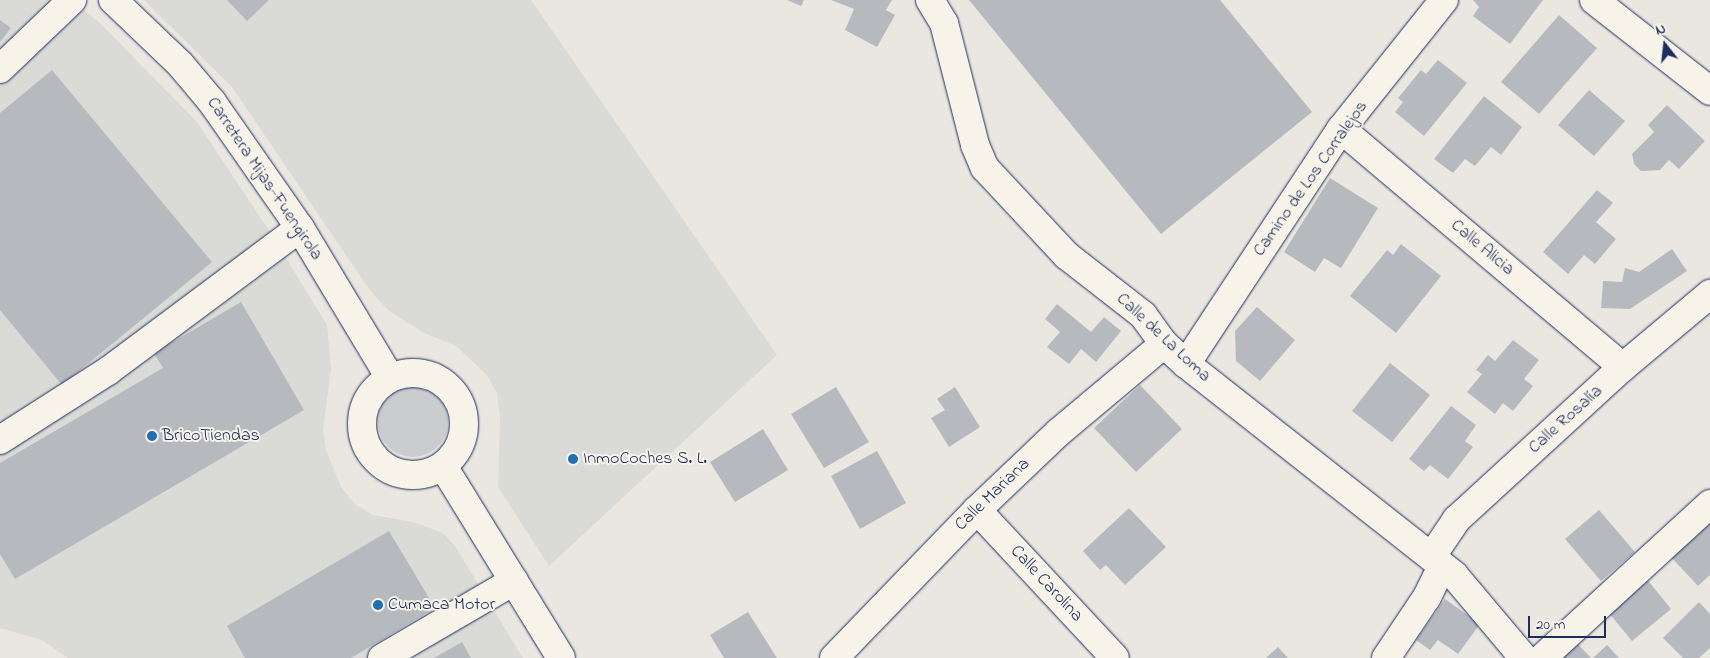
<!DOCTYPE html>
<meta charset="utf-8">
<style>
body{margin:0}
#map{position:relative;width:1710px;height:658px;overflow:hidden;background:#eae7e0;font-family:"Indie Flower",sans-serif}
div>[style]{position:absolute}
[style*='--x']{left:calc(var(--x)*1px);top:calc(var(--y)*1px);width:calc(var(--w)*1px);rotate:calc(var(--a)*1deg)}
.built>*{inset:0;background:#dadad6}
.green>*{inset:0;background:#cbcccd}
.round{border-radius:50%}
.building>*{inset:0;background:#b6babf}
.roads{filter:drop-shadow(0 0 1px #1b2f5e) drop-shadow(0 0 1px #1b2f5e)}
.minor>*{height:28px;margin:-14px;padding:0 14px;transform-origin:14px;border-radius:14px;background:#f7f3e8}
.minor>.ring{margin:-14px;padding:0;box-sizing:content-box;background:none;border:28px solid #f7f3e8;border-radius:50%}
.dots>*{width:14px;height:14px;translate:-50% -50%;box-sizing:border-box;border:2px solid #f7f3e8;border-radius:50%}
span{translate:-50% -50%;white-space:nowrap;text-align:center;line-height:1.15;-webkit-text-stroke:4px #f7f3e8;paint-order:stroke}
.street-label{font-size:18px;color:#1b2f5e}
.poi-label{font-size:18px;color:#1b2f5e}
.left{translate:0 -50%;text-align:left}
.north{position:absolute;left:1640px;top:20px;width:50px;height:50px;-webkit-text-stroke:4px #f7f3e8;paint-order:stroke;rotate:344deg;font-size:14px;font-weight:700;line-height:20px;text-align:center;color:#1b2f5e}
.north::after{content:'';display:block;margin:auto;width:18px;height:22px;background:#1b2f5e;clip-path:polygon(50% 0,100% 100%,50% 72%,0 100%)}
.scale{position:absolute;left:1528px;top:616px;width:78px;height:22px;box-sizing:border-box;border:2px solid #1b2f5e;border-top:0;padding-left:6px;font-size:15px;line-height:18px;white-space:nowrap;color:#1b2f5e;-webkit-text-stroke:4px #f7f3e8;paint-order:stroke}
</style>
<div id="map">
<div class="built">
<div style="clip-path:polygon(0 0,71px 0,100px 23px,197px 122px,270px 232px,327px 325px,331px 369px,323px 430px,326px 450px,341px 487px,355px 504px,373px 515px,413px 522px,443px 533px,455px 546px,523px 658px,68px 658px,42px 640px,0 628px)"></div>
<div style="clip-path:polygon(144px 0,531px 0,777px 355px,549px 566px,498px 487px,500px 417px,497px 393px,487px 375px,456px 346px,424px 333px,388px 310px,369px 289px,232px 87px)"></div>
</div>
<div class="green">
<div class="round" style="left:378px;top:387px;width:70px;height:70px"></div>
</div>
<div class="building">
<div style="clip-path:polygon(227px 0,269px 0,247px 21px)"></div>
<div style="clip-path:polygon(787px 0,804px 0,801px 6px)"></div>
<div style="clip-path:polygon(831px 0,892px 0,886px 10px,895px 15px,877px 47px,845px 30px,854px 9px)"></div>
<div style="clip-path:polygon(969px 0,1220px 0,1312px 112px,1161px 234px)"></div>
<div style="clip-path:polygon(1473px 0,1543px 0,1510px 44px,1473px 16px,1479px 7px)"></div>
<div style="clip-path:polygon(1559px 15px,1597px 48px,1539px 114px,1501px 82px)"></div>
<div style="clip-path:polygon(0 20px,11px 28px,0 42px)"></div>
<div style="clip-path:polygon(1438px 60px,1467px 83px,1424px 136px,1395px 112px,1403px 102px,1398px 98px,1421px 70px,1426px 74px)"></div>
<div style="clip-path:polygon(52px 70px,212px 262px,62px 385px,0 310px,0 113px)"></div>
<div style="clip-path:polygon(1589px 90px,1625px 121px,1594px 156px,1558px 125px)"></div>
<div style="clip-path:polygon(1484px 96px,1522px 127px,1501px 155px,1491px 147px,1475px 166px,1465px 159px,1453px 173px,1434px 159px)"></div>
<div style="clip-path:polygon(1667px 105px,1705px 141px,1679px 169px,1669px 160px,1660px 170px,1641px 171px,1634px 164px,1632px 154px,1654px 132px,1648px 125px)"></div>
<div style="clip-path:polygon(1330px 178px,1378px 208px,1341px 268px,1324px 258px,1315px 272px,1284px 252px)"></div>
<div style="clip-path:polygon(1597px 190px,1613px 203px,1596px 222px,1616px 239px,1595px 264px,1584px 255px,1568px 274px,1543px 252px)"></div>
<div style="clip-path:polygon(1401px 244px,1441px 276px,1396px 333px,1350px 296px,1387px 250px,1393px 255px)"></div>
<div style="clip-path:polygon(1672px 249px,1687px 271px,1630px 309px,1601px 308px,1603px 281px,1622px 282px,1625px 268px,1639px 272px)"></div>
<div style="clip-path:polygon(241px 302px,304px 410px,15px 579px,0 554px,0 463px,163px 368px,154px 353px)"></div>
<div style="clip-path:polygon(1057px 304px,1091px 332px,1104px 317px,1121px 331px,1096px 362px,1081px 349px,1069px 364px,1047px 347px,1060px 332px,1045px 319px)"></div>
<div style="clip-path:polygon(1257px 307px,1295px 340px,1260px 381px,1236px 361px,1235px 331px)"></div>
<div style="clip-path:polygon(1513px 340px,1539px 360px,1524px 379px,1533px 386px,1513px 411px,1503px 403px,1495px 414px,1467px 392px,1482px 374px,1476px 370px,1488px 355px,1495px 361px)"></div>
<div style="clip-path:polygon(1390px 363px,1430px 395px,1392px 442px,1352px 411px)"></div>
<div style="clip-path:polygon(1140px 385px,1182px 429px,1136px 472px,1094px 428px)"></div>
<div style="clip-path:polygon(836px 387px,869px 442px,824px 468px,791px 414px)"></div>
<div style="clip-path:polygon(955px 387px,980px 427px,949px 447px,931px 418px,945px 410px,937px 399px)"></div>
<div style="clip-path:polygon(1451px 406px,1476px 425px,1465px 441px,1473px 447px,1448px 479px,1430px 465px,1424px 471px,1409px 459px)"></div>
<div style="clip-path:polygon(763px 429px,788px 470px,735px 502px,710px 462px)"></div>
<div style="clip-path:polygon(877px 451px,906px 503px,860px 529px,831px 476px)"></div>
<div style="clip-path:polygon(1129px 508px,1166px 547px,1125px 585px,1106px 565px,1100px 570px,1083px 551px)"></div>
<div style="clip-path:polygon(1599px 510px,1635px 552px,1601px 581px,1565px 539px)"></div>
<div style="clip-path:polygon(1710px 520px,1710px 575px,1698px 586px,1671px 557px)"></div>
<div style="clip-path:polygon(389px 531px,435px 608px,351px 658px,245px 658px,227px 626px)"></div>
<div style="clip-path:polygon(1642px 573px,1671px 609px,1632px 641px,1609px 613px)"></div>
<div style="clip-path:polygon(1445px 599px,1480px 624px,1458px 654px,1438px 640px,1430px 650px,1416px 640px)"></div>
<div style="clip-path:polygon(1699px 602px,1710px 614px,1710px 648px,1699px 658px,1683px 658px,1663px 638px)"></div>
<div style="clip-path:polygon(748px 612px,777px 658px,724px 658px,710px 635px)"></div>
<div style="clip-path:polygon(1574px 640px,1591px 658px,1555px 658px)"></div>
<div style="clip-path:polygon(462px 642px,471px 658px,434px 658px)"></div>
<div style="clip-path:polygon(1607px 645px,1619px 658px,1593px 658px)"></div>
<div style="clip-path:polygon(1278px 647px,1288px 658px,1266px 658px)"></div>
</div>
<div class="roads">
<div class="minor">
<div style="--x:113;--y:0;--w:93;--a:43.7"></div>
<div style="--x:180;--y:64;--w:50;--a:49.9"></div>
<div style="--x:212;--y:102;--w:154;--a:55.1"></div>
<div style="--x:300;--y:228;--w:175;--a:59"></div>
<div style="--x:930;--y:0;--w:27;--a:59"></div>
<div style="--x:944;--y:23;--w:126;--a:75.7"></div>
<div style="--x:975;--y:145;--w:25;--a:67"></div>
<div style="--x:985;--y:168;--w:119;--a:47"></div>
<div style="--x:1066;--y:255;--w:98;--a:37.9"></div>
<div style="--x:1143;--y:315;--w:36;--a:54"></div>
<div style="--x:1164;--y:344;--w:30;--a:42"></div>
<div style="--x:1186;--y:364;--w:341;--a:38.2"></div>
<div style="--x:1454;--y:575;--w:109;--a:49.9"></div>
<div style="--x:1594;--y:0;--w:147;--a:38.1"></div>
<div style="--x:0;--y:69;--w:100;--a:-43.8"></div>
<div style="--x:1341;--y:129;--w:369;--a:40.2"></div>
<div style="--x:1186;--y:364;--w:282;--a:-56.6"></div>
<div style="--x:1341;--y:129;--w:165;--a:-51.4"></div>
<div class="ring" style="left:362px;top:373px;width:74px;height:74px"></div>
<div style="--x:0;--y:440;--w:128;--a:-32.6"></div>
<div style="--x:108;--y:371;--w:239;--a:-36.7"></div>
<div style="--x:443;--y:466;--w:225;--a:58.4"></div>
<div style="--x:977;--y:510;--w:202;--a:47"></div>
<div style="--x:1432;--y:556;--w:45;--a:-56"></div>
<div style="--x:1457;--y:519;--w:225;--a:-42.5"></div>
<div style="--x:1623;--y:367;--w:114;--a:-40"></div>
<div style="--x:382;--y:658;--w:153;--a:-30.3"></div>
<div style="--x:834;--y:658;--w:206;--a:-46"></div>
<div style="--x:977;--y:510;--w:113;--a:-43.6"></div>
<div style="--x:1059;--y:432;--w:137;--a:-40"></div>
<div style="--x:1386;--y:658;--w:73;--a:-56.1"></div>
<div style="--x:1427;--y:597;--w:34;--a:-64"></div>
<div style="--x:1542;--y:658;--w:228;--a:-42.5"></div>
</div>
</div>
<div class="dots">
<div style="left:152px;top:436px;background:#1f6fb2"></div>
<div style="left:573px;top:459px;background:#1f6fb2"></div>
<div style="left:378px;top:605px;background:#1f6fb2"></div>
</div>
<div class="street-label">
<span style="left:264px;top:179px;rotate:56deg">Carretera Mijas-Fuengirola</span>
<span style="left:1311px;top:179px;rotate:-55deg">Camino de Los Corralejos</span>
<span style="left:1482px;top:248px;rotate:40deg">Calle Alicia</span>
<span style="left:1163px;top:338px;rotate:43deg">Calle de La Loma</span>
<span style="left:1566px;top:420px;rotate:-42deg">Calle Rosalía</span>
<span style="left:993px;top:495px;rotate:-44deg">Calle Mariana</span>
<span style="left:1046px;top:584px;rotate:47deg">Calle Carolina</span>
</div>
<div class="poi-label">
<span class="left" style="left:162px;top:436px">BricoTiendas</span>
<span class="left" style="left:583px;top:459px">InmoCoches S. L.</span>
<span class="left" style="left:388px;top:605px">Cumaca Motor</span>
</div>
<div class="north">N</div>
<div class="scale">20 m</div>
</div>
